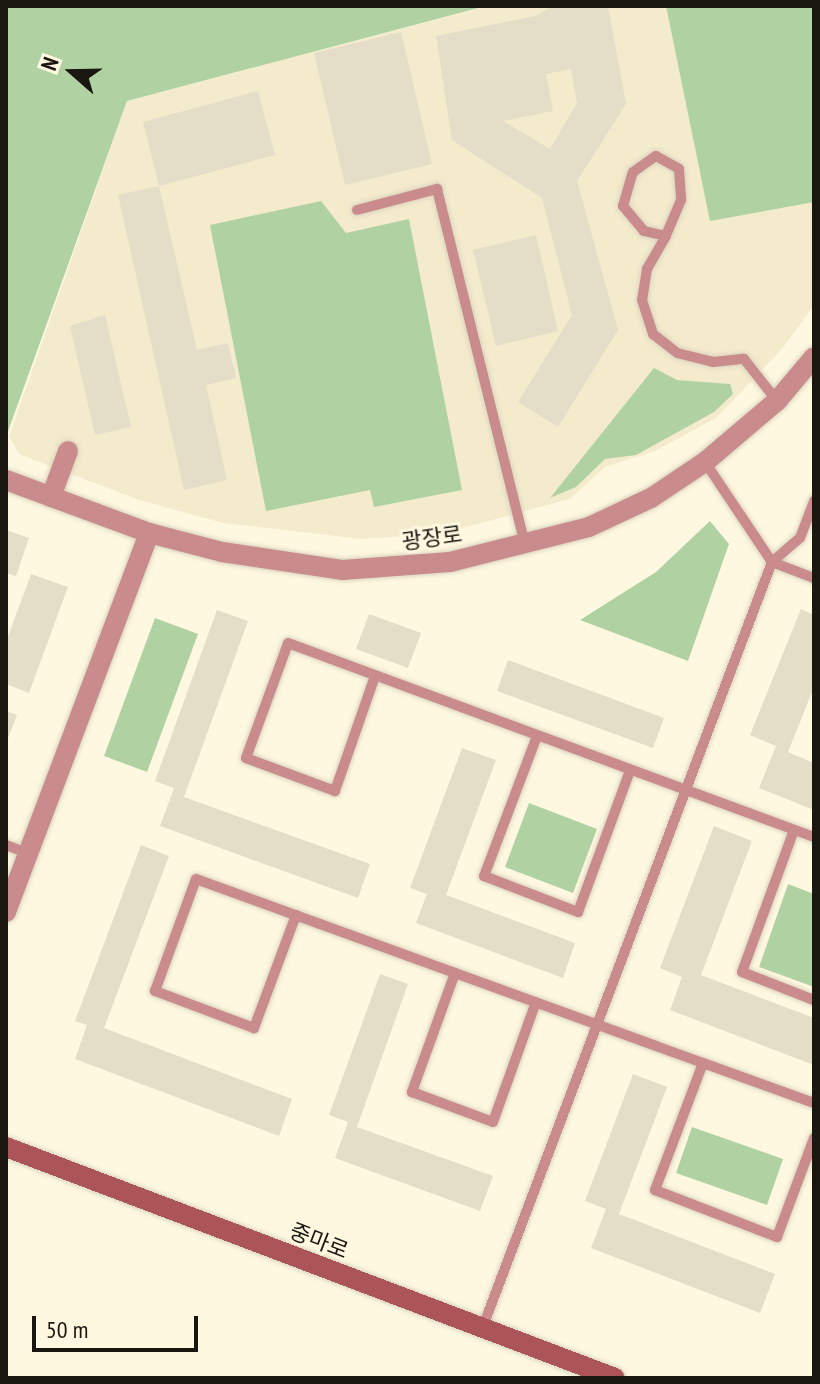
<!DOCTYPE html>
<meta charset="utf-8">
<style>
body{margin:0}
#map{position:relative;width:820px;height:1384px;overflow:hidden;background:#fff8e1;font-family:"PT Sans Narrow","Noto Sans KR",sans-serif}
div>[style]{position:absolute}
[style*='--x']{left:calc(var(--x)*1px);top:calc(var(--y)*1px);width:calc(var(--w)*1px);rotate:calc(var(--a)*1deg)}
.built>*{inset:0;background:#f4ebcd}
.green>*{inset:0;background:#b0d2a3}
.building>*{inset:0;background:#e4ddc7}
.roads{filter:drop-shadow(0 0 2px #dad4bf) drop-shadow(0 0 2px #dad4bf)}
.service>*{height:10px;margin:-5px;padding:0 5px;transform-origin:5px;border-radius:5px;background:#c98b8b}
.minor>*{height:20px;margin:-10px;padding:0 10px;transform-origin:10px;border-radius:10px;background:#c98b8b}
.tertiary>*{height:20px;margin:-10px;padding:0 10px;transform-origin:10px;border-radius:10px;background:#c98b8b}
.secondary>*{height:20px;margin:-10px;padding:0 10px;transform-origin:10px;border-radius:10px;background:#ac5559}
span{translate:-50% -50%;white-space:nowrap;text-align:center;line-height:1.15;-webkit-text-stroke:6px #fff8e1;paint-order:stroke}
.street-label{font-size:22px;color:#19170f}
.frame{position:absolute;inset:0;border:8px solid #19170f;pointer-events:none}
.north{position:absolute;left:32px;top:32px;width:80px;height:80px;-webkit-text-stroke:6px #fff8e1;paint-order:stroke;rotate:290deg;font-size:22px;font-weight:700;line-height:32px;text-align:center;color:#19170f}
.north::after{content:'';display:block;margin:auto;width:28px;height:36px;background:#19170f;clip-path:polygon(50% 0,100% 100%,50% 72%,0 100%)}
.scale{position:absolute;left:32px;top:1316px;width:166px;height:36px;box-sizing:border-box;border:4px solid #19170f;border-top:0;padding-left:10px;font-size:24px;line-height:28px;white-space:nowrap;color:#19170f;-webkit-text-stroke:6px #fff8e1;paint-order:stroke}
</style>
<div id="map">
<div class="built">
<div style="clip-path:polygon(488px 6px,814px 6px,814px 305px,782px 349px,716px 418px,655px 451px,605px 467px,570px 499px,440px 534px,361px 539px,223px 523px,139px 500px,19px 454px,9px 436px,127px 101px)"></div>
</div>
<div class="green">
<div style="clip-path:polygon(6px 6px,486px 6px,127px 101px,6px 437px)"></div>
<div style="clip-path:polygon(666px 6px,814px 6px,814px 202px,710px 221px)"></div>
<div style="clip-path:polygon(321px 201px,346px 233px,409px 219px,462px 490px,374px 507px,370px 490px,266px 511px,210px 225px)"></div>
<div style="clip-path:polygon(654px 368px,677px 380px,730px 384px,733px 394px,714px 412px,636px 455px,605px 459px,576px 487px,550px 498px)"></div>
<div style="clip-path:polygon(710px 521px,729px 544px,688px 661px,580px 620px,656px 572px)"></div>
<div style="clip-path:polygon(155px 618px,198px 634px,147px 772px,104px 756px)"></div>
<div style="clip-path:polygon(529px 803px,597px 829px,573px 893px,505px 867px)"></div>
<div style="clip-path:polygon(788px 884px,814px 894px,814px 987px,759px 967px)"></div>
<div style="clip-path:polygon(692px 1127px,783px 1159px,767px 1205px,676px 1173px)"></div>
</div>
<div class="building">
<div style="clip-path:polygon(evenodd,553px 6px,608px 6px,626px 104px,577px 181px,618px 330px,558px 427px,518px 402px,572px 315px,542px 198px,452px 140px,436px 36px,535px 16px,553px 6px,571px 69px,577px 103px,550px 149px,503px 121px,553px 111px,546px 74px,571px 69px)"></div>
<div style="clip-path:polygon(401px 32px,432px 164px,345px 185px,314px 53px)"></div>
<div style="clip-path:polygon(258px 91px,275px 155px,159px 186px,143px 122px)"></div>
<div style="clip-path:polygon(159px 186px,197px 350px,228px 343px,236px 378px,206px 385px,227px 480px,184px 490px,118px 195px)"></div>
<div style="clip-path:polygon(536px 235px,558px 331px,496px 346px,473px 250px)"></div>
<div style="clip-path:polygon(105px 315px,131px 427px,95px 435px,70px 326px)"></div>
<div style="clip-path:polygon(6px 530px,29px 538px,16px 576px,6px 573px)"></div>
<div style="clip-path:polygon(31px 574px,68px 587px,29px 693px,6px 684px,6px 642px)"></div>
<div style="clip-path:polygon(801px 609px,814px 615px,814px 687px,788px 752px,814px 763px,814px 810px,759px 788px,776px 746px,750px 735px)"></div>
<div style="clip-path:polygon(217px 610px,248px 621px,184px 797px,370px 864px,358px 898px,160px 826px,174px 788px,155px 781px)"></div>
<div style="clip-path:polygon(369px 614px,421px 633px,408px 668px,356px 649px)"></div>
<div style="clip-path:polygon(508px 660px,664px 718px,653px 748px,497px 691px)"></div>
<div style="clip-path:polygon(6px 711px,17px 715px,6px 743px)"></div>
<div style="clip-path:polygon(462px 748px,496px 760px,446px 895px,575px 943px,563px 978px,416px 923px,427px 894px,410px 888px)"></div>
<div style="clip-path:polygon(714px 826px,752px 841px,701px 975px,814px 1018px,814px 1065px,670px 1010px,682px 977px,660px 968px)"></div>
<div style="clip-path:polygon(141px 845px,169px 856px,104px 1028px,292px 1099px,279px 1136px,75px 1059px,87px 1025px,75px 1021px)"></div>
<div style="clip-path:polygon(380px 974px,408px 984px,357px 1127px,493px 1176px,480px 1211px,335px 1158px,348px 1122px,329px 1115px)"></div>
<div style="clip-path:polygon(633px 1074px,667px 1087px,619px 1214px,775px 1274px,760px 1313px,591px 1248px,606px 1209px,585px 1201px)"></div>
</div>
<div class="roads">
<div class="service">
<div style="--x:357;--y:210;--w:83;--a:-14.7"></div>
<div style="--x:437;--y:189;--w:367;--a:76.1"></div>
<div style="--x:666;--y:236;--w:23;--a:-167"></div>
<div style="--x:644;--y:231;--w:33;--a:-130"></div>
<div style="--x:623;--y:206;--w:35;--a:-74"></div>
<div style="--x:633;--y:172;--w:28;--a:-35"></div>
<div style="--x:656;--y:156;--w:26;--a:29"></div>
<div style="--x:679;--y:169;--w:31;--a:86"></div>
<div style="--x:681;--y:200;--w:39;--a:113"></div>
<div style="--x:666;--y:236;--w:38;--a:120"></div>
<div style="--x:647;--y:269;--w:31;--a:99"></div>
<div style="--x:642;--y:300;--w:36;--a:72"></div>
<div style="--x:653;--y:334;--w:31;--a:38"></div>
<div style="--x:677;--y:353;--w:37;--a:14"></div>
<div style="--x:713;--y:362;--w:31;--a:-6"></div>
<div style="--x:744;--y:359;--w:53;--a:51.8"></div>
<div style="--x:705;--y:462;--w:120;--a:56.2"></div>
<div style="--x:772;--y:562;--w:45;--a:20.9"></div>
<div style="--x:375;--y:676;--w:122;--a:109.2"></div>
<div style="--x:335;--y:791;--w:95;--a:-159.7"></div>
<div style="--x:246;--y:758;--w:122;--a:-69.9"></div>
<div style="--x:288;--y:643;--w:561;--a:20.25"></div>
<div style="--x:537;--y:736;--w:150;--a:110.7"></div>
<div style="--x:484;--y:876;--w:101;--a:21"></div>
<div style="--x:578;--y:912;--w:150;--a:-69.8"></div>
<div style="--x:794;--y:830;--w:151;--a:110.1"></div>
<div style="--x:742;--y:972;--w:77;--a:21.3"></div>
<div style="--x:6;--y:845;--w:22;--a:21"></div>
<div style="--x:296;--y:915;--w:121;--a:110.4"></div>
<div style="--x:254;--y:1028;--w:106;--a:-159.5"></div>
<div style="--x:155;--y:991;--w:119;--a:-69.9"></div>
<div style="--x:196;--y:879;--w:539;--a:19.95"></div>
<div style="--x:703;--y:1063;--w:118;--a:19.8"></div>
<div style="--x:455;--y:973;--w:127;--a:109.9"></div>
<div style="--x:412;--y:1092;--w:86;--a:20.3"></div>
<div style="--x:493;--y:1122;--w:127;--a:-70.3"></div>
<div style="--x:703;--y:1063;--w:136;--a:110.7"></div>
<div style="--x:655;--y:1190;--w:131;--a:21.1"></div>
<div style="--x:777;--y:1237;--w:106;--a:-69.5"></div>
<div style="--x:482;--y:1329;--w:820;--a:-69.29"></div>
<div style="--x:772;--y:562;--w:37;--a:-41"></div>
<div style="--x:800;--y:538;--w:40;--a:-69"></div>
</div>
<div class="minor">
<div style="--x:51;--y:497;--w:49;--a:-69.7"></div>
<div style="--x:6;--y:912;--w:405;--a:-69.3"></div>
</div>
<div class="tertiary">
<div style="--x:6;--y:480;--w:153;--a:20.3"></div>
<div style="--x:149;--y:533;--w:75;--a:14.6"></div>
<div style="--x:222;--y:552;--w:121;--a:8.5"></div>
<div style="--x:342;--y:570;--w:108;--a:-4.2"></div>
<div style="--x:450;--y:562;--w:143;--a:-14.1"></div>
<div style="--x:589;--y:527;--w:68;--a:-25.1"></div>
<div style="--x:651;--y:498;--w:65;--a:-33.7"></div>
<div style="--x:705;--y:462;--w:94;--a:-40.3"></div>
<div style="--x:777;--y:401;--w:57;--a:-49.9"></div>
</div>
<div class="secondary">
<div style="--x:6;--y:1147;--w:651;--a:20.77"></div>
</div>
</div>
<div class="street-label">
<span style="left:432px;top:538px;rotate:-8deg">광장로</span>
<span style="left:319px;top:1241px;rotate:21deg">중마로</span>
</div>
<div class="frame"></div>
<div class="north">N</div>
<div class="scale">50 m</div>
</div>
